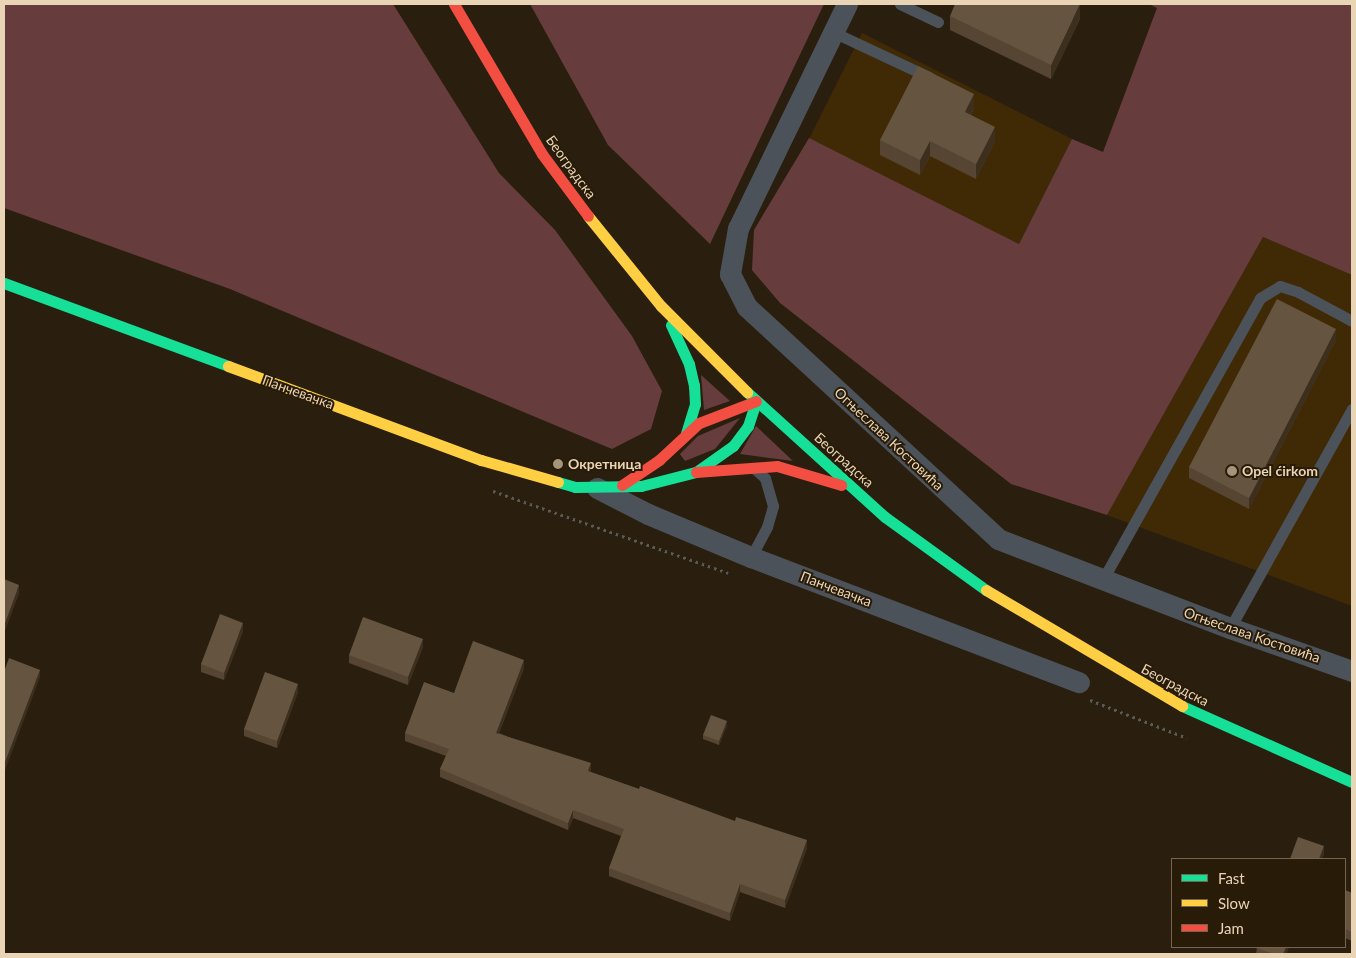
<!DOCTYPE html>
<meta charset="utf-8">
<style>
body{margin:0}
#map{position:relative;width:1356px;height:958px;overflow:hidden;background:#2a1f0e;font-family:Lato,sans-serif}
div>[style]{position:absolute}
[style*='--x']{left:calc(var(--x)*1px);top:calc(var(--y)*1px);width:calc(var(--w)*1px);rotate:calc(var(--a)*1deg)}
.built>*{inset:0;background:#402a05}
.green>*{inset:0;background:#663c3d}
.path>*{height:3px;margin-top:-1.5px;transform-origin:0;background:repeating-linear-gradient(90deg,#5a5a59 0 2.5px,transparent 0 6.5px)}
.lane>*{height:11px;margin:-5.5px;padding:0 5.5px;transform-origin:5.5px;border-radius:5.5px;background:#4c525a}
.street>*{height:21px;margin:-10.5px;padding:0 10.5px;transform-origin:10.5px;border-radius:10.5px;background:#4c525a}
.fast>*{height:11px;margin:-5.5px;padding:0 5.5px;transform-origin:5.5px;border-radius:5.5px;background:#16e098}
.slow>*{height:11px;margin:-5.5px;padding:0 5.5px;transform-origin:5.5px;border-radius:5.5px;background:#ffcf43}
.jam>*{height:11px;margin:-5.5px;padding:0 5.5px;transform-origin:5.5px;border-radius:5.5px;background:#f24e42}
.wall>*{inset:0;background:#554532}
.shaded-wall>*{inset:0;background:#3d2f1e}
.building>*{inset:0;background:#655440}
.dots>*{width:14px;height:14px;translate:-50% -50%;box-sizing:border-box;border:2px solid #281b08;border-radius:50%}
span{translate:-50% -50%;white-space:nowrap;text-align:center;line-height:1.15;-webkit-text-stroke:4px #281b08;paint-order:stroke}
.street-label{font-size:14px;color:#ead4b6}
.poi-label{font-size:14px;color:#ead4b6;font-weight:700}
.left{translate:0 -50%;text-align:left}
.frame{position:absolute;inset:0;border:5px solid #ead4b6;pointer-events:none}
.legend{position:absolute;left:1171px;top:858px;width:175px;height:90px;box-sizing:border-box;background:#281b08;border:1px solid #76654e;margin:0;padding:6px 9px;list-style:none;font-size:15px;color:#ead4b6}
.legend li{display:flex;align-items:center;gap:10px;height:25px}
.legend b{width:25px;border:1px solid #76654e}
</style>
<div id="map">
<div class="built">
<div style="clip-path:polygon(862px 33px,1072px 139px,1019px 244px,809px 139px)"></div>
<div style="clip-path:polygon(1263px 237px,1352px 275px,1352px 606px,1107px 515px)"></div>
</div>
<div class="green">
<div style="clip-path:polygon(4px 4px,393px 4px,499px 173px,555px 230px,632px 336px,662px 391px,651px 429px,612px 449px,230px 289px,4px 208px)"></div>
<div style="clip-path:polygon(530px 4px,824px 4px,710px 244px,608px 145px)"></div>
<div style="clip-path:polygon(1149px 4px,1352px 4px,1352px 275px,1263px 237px,1107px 515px,1011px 484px,780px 303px,752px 270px,754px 230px,809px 138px,1019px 244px,1072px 139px,1103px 152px,1157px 8px)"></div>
<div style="clip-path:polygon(701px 375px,730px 401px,704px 410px)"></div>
<div style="clip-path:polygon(740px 418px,715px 449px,685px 461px,680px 454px,698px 436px)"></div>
<div style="clip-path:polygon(756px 426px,793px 461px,740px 454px)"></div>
</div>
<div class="path">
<div style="--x:493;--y:491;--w:249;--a:19.2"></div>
<div style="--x:1090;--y:700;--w:104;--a:21.4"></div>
</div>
<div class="lane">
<div style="--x:900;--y:4;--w:42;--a:25.3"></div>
<div style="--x:833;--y:32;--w:106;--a:25.1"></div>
<div style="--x:751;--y:557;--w:34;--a:-62"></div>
<div style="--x:767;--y:527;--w:22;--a:-74"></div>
<div style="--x:773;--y:506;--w:29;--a:-106"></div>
<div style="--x:765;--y:478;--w:12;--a:-138"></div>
<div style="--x:1102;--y:581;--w:324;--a:-60.8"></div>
<div style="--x:1260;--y:298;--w:23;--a:-31"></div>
<div style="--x:1280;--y:286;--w:19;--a:18"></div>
<div style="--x:1298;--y:292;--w:61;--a:28.2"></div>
<div style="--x:1230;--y:628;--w:251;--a:-60.9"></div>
</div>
<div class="street">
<div style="--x:847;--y:4;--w:249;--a:115.9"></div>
<div style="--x:738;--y:228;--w:47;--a:99.9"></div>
<div style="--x:730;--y:274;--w:37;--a:63"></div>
<div style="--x:747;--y:307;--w:342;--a:42.7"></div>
<div style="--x:998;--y:539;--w:248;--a:21"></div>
<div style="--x:1230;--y:628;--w:129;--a:19.4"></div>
<div style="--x:597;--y:488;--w:57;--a:27"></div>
<div style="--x:648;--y:514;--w:112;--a:22.7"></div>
<div style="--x:751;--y:557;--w:351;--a:20.9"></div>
</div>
<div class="fast">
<div style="--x:4;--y:283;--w:239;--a:20.3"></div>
<div style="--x:671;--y:325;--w:43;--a:65.2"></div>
<div style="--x:689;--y:364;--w:22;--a:77"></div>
<div style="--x:694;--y:385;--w:19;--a:87"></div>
<div style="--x:695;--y:404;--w:31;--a:107"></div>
<div style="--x:747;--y:392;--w:186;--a:42.2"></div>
<div style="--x:885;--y:517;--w:125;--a:35.9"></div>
<div style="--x:558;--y:482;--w:18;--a:16"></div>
<div style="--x:575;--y:487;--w:66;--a:-0.9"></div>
<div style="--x:641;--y:486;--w:57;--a:-14.3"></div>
<div style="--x:696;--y:472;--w:45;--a:-35.1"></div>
<div style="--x:733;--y:446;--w:25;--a:-53"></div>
<div style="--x:748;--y:426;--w:26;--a:-72"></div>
<div style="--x:1182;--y:706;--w:186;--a:24.1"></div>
</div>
<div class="slow">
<div style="--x:588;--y:216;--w:116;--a:51"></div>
<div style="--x:661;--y:306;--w:122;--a:45"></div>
<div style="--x:228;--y:366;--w:270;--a:20.4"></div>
<div style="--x:481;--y:460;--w:80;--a:15.9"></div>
<div style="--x:986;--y:590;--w:228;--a:30.6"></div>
</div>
<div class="jam">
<div style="--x:454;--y:4;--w:174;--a:59.6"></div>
<div style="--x:542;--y:154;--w:77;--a:53.4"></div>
<div style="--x:696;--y:472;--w:81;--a:-4.2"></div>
<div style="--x:777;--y:466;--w:67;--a:16.5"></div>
<div style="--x:622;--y:485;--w:45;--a:-34"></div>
<div style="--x:659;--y:460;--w:54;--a:-42.8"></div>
<div style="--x:699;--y:423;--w:61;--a:-21.1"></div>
</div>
<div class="wall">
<div style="clip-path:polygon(950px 16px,1080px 19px,1051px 79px,950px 30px)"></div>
<div style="clip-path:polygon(974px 108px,971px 115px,995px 142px,976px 179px,930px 156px,920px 175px,880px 155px,880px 140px)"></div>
<div style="clip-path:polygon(1336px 340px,1249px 509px,1189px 478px,1189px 467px)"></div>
<div style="clip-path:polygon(4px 579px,19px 593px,5px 630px,4px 630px)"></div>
<div style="clip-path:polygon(243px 631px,224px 680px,201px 672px,201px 664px)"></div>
<div style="clip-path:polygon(423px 647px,408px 685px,349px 663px,349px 655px)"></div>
<div style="clip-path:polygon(524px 668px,499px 733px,591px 771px,590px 772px,639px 789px,807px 848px,785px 908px,740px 892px,730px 921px,609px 876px,609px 868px,621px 836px,573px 818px,568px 830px,440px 777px,440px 769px,446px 756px,405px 741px,405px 733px,454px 693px)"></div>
<div style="clip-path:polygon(298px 692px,277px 748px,244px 736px,244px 729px)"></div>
<div style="clip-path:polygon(727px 725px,719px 745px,703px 739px,703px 735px)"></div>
<div style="clip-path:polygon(1345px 890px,1352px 893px,1352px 941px,1345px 938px)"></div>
<div style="clip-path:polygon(1257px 947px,1289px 947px,1286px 954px,1256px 954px)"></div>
</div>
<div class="shaded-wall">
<div style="clip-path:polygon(1080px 4px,1080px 19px,1051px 79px,1051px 65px)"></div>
<div style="clip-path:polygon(974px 94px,974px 108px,965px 127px,965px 112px)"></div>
<div style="clip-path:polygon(995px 127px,995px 142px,976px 179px,976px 164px)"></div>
<div style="clip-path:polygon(930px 141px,930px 156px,920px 175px,920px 160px)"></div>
<div style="clip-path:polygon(1336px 329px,1336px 340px,1249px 509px,1249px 498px)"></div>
<div style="clip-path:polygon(19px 585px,19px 593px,5px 630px,5px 623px)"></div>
<div style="clip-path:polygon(243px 623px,243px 631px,224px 680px,224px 673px)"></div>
<div style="clip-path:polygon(423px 639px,423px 647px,408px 685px,408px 677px)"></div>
<div style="clip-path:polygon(524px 660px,524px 668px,496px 740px,496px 733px)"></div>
<div style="clip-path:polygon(40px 670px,40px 677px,4px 773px,4px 765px)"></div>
<div style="clip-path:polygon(298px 684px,298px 692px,277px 748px,277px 741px)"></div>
<div style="clip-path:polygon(727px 721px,727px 725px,719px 745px,719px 741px)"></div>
<div style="clip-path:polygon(591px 763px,591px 771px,588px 778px,588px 771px)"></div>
<div style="clip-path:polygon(573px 810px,573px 818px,568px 830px,568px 823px)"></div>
<div style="clip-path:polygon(807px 840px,807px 848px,785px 908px,785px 900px)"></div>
<div style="clip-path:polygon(1324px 846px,1324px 855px,1322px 859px,1319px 859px)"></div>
<div style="clip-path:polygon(740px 884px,740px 892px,730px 921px,730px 913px)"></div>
<div style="clip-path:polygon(1286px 947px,1289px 947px,1286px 954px,1283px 954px)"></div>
</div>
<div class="building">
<div style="clip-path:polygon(955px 4px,1080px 4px,1051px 65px,950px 16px)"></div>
<div style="clip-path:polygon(918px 66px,974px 94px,965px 112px,995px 127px,976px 164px,930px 141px,920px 160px,880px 140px)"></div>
<div style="clip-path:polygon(1277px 299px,1336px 329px,1249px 498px,1189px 467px)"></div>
<div style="clip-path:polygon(4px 579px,19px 585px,5px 623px,4px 622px)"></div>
<div style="clip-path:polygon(220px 614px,243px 623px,224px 673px,201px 664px)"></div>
<div style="clip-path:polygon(363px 617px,423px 639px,408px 677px,349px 655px)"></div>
<div style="clip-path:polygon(473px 641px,524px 660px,496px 733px,591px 763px,588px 771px,639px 789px,640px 786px,735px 821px,736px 817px,807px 840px,785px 900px,740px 884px,730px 913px,609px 868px,624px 829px,573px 810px,568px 823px,440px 769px,449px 749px,405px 733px,424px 682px,454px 693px)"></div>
<div style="clip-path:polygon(9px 658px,40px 670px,4px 765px,4px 672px)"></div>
<div style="clip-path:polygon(265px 672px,298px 684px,277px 741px,244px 729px)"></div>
<div style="clip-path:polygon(711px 715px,727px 721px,719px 741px,703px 735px)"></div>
<div style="clip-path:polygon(1298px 837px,1324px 846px,1319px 859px,1290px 859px)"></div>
<div style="clip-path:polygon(1345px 890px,1352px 893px,1352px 932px,1345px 929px)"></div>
<div style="clip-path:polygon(1257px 947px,1286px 947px,1283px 954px,1274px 954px,1256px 948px)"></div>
</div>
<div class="dots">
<div style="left:558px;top:464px;background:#a7957b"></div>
<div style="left:1232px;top:471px;background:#a7957b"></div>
</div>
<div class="street-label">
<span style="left:571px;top:167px;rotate:54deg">Београдска</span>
<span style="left:298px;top:392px;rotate:20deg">Панчевачка</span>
<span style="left:889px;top:439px;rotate:43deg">Огњеслава Костовића</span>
<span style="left:844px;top:460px;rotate:42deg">Београдска</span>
<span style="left:836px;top:589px;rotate:21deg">Панчевачка</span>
<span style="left:1252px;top:635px;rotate:19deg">Огњеслава Костовића</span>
<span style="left:1175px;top:685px;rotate:28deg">Београдска</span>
</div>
<div class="poi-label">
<span class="left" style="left:568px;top:464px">Окретница</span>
<span class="left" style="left:1242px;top:471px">Opel ćirkom</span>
</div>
<div class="frame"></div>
<ul class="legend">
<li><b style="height:6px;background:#16e098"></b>Fast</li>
<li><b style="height:6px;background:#ffcf43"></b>Slow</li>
<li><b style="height:6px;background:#f24e42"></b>Jam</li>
</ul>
</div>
